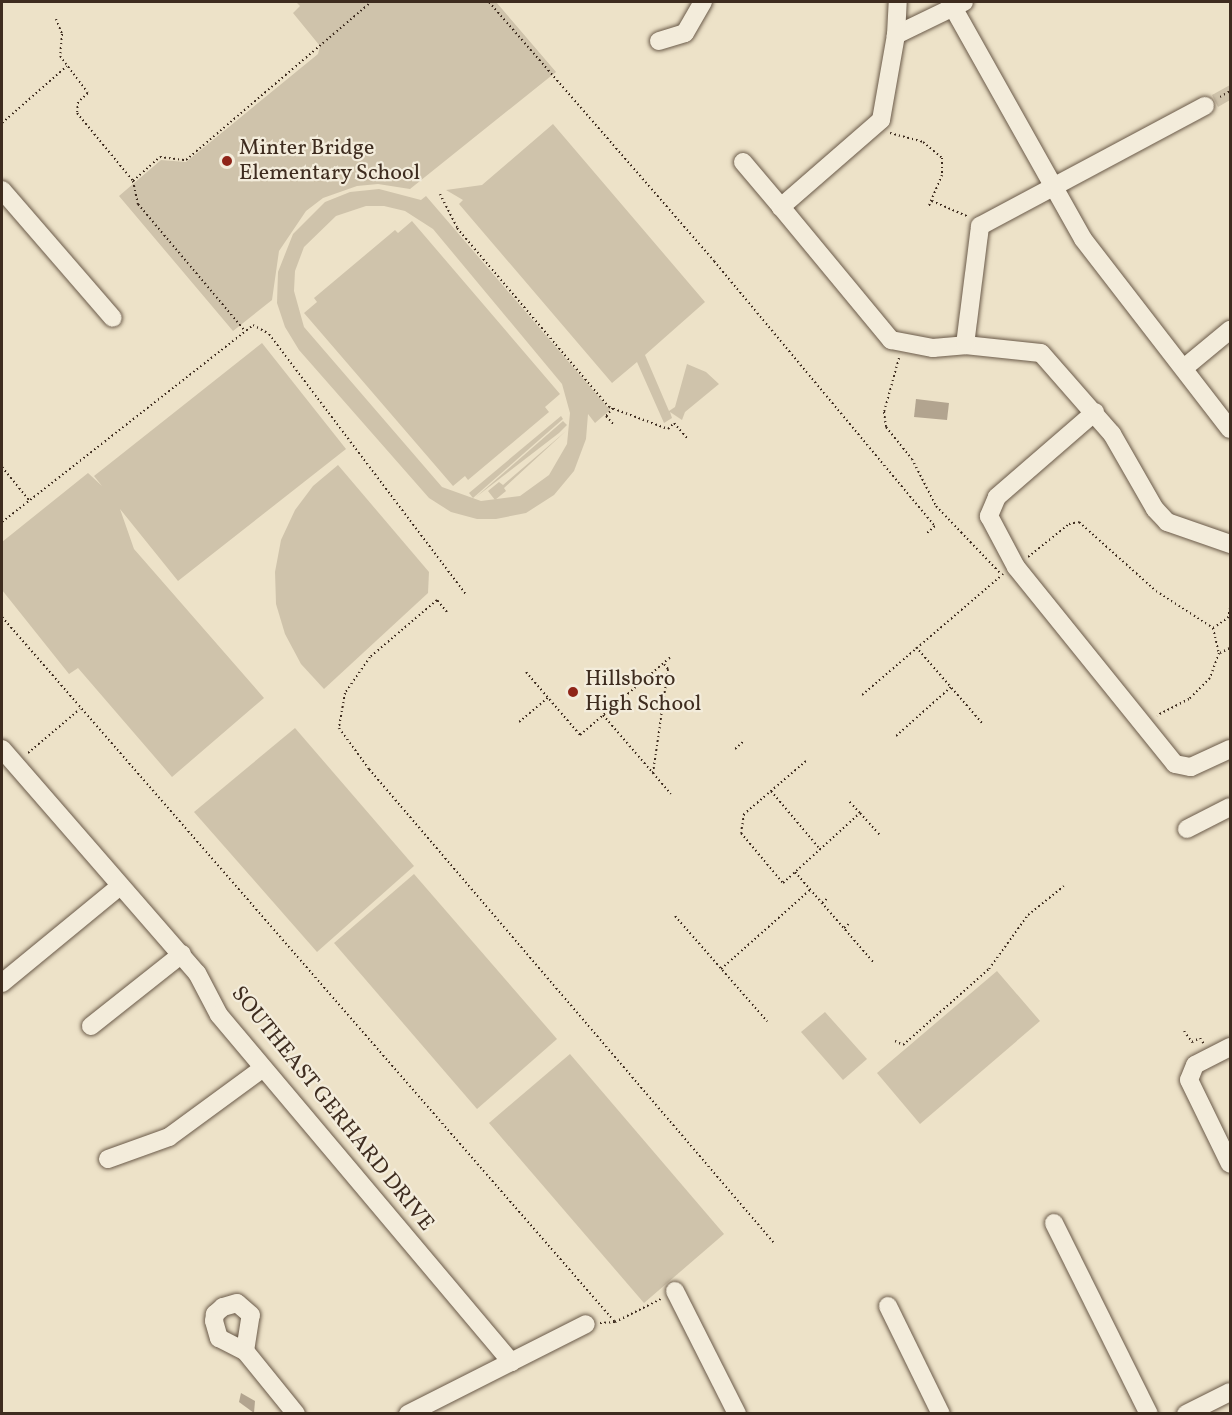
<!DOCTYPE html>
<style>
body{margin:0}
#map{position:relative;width:1232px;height:1415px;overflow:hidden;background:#ede2c8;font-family:Vollkorn,serif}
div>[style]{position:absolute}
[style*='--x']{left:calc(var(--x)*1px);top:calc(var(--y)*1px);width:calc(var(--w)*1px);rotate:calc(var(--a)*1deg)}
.green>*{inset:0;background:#cfc3ab}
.water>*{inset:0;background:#b2a48f}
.path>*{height:2px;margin-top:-1px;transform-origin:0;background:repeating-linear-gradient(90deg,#3e2c1f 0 1.5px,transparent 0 4.5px)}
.roads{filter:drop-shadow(0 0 2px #6a5a49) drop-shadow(0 0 2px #6a5a49)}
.minor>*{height:18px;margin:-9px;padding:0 9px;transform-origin:9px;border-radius:9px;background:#f3ecdb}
.dots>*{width:16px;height:16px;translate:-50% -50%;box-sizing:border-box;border:3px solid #f3ecdb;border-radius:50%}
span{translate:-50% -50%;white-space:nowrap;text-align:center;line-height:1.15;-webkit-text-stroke:4.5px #f3ecdb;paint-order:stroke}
.poi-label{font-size:22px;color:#3e2c1f}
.left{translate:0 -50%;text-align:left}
.street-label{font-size:22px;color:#3e2c1f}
.frame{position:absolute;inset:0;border:3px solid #3e2c1f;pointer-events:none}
</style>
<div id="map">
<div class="green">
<div style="clip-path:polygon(296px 2px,496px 2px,556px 72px,410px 189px,378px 184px,357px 186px,323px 198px,306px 211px,279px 251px,272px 300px,233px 331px,119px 196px,161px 160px,186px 162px,318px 54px,320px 46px,293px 13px,300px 6px)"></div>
<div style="clip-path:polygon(1230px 85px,1230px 100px,1218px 107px,1212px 95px)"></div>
<div style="clip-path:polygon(553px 124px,705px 302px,645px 355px,669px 411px,675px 407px,687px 364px,706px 372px,719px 384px,685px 412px,682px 420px,670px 412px,672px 418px,664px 423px,637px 362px,612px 383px,459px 204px,463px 200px,446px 190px,482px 185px)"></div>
<div style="clip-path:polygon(evenodd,379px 189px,421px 200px,426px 196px,610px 410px,595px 423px,588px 414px,586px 439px,574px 471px,554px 495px,526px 513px,496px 519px,477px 519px,451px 512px,429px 498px,299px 350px,285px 327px,277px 303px,278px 272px,293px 234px,325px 202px,350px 192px,379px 189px,384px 206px,405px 211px,433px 229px,562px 384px,570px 413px,567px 444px,549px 475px,520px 496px,481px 501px,442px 487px,304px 327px,294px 291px,295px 271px,304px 247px,336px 216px,366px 206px,384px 206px)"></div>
<div style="clip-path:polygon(412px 221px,560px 394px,545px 407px,549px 412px,468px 480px,465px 476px,453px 486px,304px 313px,317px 302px,314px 298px,395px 230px,398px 233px)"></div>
<div style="clip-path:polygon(262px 343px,346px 449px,178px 581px,120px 509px,134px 549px,264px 698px,172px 777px,78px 668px,69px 674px,2px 590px,2px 542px,88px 473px,102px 486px,94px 476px)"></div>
<div style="clip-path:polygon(561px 416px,563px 419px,473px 498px,469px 493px)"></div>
<div style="clip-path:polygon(563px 421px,567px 425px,559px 433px,476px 497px)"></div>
<div style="clip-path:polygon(566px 431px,504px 488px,506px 491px,495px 500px,488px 491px,499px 482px,503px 485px)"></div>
<div style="clip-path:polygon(338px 465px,429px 572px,428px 593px,324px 689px,301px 664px,285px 634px,276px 604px,275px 572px,281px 540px,295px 510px,313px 486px)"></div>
<div style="clip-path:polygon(295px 728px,414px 866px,317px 952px,194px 812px)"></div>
<div style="clip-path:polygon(414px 874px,557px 1039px,477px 1109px,334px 943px)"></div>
<div style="clip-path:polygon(997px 971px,1040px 1021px,920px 1124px,877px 1073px)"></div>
<div style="clip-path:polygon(825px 1012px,867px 1059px,843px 1080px,801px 1032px)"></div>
<div style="clip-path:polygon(570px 1054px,724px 1234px,644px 1303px,489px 1123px)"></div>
</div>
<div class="water">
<div style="clip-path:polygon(916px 399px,949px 403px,947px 420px,914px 417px)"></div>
<div style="clip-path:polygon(241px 1393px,255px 1401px,254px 1413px,239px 1402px)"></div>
</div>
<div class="path">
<div style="--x:489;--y:2;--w:343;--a:49"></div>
<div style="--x:714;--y:261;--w:345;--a:50.2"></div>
<div style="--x:935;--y:526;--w:11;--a:139"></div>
<div style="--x:56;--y:19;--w:16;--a:68"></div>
<div style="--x:62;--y:34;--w:22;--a:95"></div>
<div style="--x:60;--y:56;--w:46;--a:52.9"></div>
<div style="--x:88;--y:93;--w:13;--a:138"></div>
<div style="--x:78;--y:102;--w:11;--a:95"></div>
<div style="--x:77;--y:113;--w:88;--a:50.5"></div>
<div style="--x:133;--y:181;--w:24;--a:78"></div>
<div style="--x:138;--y:204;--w:165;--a:49.9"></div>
<div style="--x:1220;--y:97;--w:12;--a:-31"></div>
<div style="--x:2;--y:123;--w:86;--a:-41.2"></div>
<div style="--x:890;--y:133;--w:34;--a:15"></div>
<div style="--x:923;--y:142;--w:25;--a:40"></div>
<div style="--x:942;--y:158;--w:17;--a:90"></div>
<div style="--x:942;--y:175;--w:34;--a:113"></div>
<div style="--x:133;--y:181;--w:36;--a:-42"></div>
<div style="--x:160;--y:157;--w:26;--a:7"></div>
<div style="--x:186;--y:160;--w:243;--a:-40.5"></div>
<div style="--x:440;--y:194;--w:38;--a:63"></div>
<div style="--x:457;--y:228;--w:235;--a:49.7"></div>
<div style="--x:609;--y:407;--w:63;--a:20.4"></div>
<div style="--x:668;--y:429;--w:8;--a:-45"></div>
<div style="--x:674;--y:423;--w:20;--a:49"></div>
<div style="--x:932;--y:201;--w:40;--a:23.4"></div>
<div style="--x:899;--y:358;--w:56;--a:105.5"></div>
<div style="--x:884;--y:412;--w:15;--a:82"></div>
<div style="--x:886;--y:427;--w:41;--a:50.9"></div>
<div style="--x:912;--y:459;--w:53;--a:62.9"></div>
<div style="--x:936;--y:506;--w:93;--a:46.3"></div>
<div style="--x:613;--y:408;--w:11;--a:131"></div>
<div style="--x:606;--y:416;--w:12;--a:48"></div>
<div style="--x:2;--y:467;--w:43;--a:50.7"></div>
<div style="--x:2;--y:522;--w:319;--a:-38.1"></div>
<div style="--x:253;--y:325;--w:18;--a:29"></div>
<div style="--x:269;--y:334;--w:328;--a:52.9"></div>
<div style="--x:1028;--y:557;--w:53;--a:-38.8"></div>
<div style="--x:1069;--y:524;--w:10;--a:-11"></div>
<div style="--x:1079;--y:522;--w:103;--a:41.9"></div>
<div style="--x:1156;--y:591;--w:68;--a:33"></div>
<div style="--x:1213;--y:628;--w:26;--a:77"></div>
<div style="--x:1219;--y:653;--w:27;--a:110"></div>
<div style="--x:1210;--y:678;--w:30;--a:135"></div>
<div style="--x:1189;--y:699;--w:36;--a:153"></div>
<div style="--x:447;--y:612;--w:16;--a:-130"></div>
<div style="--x:437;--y:600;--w:88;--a:139.6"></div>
<div style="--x:370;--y:657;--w:44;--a:124.8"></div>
<div style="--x:345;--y:693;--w:36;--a:100"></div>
<div style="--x:339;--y:728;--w:51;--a:53.8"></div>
<div style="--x:369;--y:769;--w:623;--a:49.49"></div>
<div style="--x:2;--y:617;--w:934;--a:48.99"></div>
<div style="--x:1213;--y:628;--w:18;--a:-34"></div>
<div style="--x:1228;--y:618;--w:10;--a:-79"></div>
<div style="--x:916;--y:647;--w:101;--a:49"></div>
<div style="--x:1220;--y:653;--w:11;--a:-27"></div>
<div style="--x:526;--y:672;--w:83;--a:49.4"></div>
<div style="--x:580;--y:735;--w:121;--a:-40.7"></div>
<div style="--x:862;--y:695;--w:186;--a:-40.6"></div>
<div style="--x:603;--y:715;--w:104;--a:49.3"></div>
<div style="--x:519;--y:722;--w:38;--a:-40"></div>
<div style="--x:896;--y:736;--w:74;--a:-41.7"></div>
<div style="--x:735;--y:749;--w:12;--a:-42"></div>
<div style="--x:28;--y:753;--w:68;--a:-40.2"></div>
<div style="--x:806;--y:761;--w:82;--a:139.5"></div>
<div style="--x:744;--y:814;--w:19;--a:99"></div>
<div style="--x:741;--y:833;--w:65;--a:50"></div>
<div style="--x:783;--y:883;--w:104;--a:-42.3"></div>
<div style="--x:860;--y:813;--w:16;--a:-133"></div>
<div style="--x:653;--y:773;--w:105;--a:-81.8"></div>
<div style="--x:668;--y:669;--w:6;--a:-129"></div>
<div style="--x:771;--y:791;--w:75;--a:49.9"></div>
<div style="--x:860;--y:813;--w:31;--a:48"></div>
<div style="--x:795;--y:872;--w:121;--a:49"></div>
<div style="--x:822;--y:903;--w:8;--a:-40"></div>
<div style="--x:675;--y:916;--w:140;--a:48.8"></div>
<div style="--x:844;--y:928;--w:8;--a:-40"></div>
<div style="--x:721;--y:969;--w:120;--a:-41.6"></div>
<div style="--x:1184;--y:1031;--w:14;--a:54"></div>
<div style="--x:1192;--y:1042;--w:9;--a:-27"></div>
<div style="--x:1200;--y:1038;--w:7;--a:56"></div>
<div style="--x:895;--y:1041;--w:9;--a:27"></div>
<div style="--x:903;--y:1045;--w:115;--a:-41.5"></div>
<div style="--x:989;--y:969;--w:67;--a:-54.2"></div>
<div style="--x:1028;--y:915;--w:46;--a:-38.9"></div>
<div style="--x:600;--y:1323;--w:15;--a:-4"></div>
<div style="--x:615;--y:1322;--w:51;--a:-26.6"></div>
</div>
<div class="roads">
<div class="minor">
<div style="--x:950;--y:2;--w:272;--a:60.7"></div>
<div style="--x:1083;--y:239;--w:240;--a:52.3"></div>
<div style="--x:964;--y:2;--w:76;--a:154.1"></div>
<div style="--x:896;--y:35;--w:86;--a:100"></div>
<div style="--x:881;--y:120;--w:133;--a:139"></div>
<div style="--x:781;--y:207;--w:173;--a:50.4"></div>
<div style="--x:891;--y:340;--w:43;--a:10.8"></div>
<div style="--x:933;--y:348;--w:32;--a:-5"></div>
<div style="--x:965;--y:345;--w:76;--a:6"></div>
<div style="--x:1041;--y:353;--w:108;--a:48.8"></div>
<div style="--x:1112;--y:434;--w:86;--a:60.2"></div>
<div style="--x:1155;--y:509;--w:18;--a:47"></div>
<div style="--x:1167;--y:522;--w:67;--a:19.2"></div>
<div style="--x:896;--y:35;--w:33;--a:-87"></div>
<div style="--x:659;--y:41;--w:27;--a:-17"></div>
<div style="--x:685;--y:33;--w:36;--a:-60"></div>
<div style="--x:743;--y:162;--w:59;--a:49.8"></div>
<div style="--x:2;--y:190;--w:169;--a:49.1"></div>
<div style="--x:965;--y:345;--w:120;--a:-82.8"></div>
<div style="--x:980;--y:226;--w:255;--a:-28.1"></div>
<div style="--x:1184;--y:368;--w:60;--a:-39.6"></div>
<div style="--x:1095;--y:412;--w:130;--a:139.1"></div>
<div style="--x:997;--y:497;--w:21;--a:113"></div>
<div style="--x:989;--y:516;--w:58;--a:62.1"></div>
<div style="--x:1016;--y:567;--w:253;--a:51.1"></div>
<div style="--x:1175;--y:764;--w:16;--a:11"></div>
<div style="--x:1191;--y:767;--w:43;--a:-24.8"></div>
<div style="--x:2;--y:749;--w:297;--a:49"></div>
<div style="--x:197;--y:973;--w:47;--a:62.4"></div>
<div style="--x:219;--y:1015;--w:454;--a:49.9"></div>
<div style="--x:1187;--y:829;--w:48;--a:-27.1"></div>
<div style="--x:2;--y:983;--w:153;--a:-39.4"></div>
<div style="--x:91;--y:1026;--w:116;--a:-38.4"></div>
<div style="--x:1230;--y:1047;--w:39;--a:153"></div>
<div style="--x:1195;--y:1065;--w:16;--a:112"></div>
<div style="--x:1189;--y:1080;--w:93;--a:64"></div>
<div style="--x:108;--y:1159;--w:65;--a:-19.8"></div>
<div style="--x:169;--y:1137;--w:115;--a:-36.2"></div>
<div style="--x:1054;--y:1223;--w:213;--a:63.6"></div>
<div style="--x:675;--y:1291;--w:138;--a:63.2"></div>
<div style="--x:888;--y:1306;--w:120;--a:63.9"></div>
<div style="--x:245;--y:1351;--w:36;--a:-81"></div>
<div style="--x:251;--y:1315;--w:18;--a:-139"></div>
<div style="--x:237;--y:1303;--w:15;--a:164"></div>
<div style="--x:223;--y:1307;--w:11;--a:139"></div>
<div style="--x:215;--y:1314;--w:7;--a:98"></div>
<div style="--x:214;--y:1321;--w:18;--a:74"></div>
<div style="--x:219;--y:1338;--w:29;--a:27"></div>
<div style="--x:245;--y:1351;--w:81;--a:51"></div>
<div style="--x:408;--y:1414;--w:199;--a:-26.8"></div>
<div style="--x:1186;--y:1414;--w:49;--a:-26.6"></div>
</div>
</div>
<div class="dots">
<div style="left:227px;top:161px;background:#8f2418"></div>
<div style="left:573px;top:692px;background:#8f2418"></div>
</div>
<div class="poi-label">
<span class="left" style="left:239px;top:161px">Minter Bridge<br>Elementary School</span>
<span class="left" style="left:585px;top:692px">Hillsboro<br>High School</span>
</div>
<div class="street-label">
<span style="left:332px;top:1109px;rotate:51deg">SOUTHEAST GERHARD DRIVE</span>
</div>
<div class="frame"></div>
</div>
